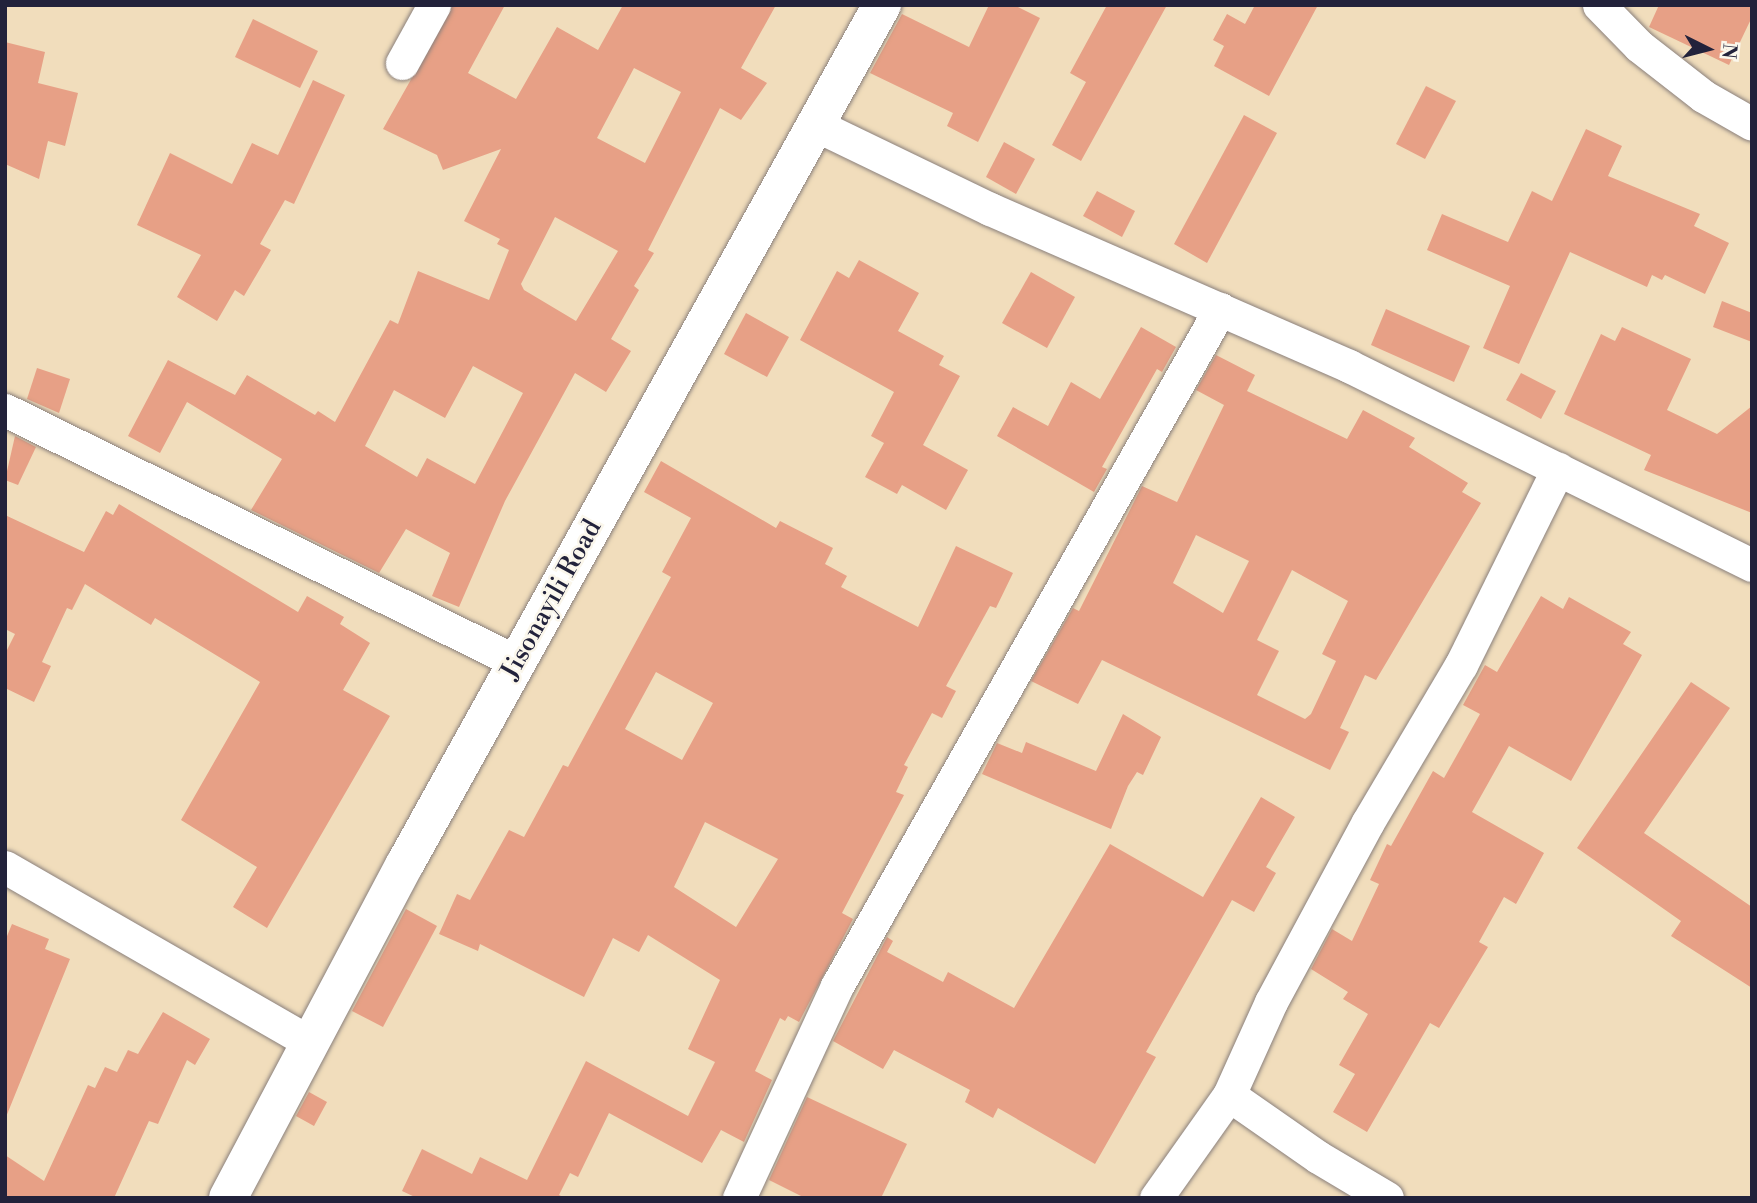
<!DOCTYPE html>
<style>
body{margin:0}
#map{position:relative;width:1757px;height:1203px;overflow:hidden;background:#f1ddbc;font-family:"Libre Bodoni",serif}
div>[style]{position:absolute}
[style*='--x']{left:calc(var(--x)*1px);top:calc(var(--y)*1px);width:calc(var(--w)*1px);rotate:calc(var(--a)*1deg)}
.building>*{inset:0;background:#e7a086}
.roads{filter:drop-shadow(0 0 2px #8a807c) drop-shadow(0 0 2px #8a807c)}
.minor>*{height:33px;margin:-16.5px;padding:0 16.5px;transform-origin:16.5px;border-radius:16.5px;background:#fff}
.tertiary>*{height:38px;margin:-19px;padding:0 19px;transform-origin:19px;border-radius:19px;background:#fff}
span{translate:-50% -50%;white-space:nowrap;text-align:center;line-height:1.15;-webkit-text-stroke:5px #fbf7ec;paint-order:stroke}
.street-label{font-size:26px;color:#22223b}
.frame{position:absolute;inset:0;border:7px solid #22223b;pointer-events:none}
.north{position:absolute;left:1673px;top:14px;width:70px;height:70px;-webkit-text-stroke:5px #fbf7ec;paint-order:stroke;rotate:96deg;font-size:19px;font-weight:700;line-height:28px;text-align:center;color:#22223b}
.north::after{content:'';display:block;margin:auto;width:24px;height:32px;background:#22223b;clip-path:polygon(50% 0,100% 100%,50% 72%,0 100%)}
</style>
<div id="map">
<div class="building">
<div style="clip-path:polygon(evenodd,453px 5px,505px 5px,468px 73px,516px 99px,557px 27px,598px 50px,623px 5px,776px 5px,741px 68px,767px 83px,741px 120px,720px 108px,648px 250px,654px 253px,634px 286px,639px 290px,611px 339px,631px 351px,606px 392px,575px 373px,505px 501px,459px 607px,432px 596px,450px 553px,406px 529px,379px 573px,251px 510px,282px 459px,187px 402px,160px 453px,128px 436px,168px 360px,235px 395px,247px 375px,315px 415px,318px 411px,335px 422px,390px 320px,398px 324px,418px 271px,489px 300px,509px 250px,497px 244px,500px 239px,464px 221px,501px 149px,443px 170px,437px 155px,383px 129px,453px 5px,634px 68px,681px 92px,645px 163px,597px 138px,634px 68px,453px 5px,555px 217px,618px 251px,576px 321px,524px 290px,521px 284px,555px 217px,453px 5px,473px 366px,523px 393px,475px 484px,427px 458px,417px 477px,365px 446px,394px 390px,445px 418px,473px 366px)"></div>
<div style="clip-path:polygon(989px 5px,1014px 5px,1040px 18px,978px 142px,947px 126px,953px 113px,870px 73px,902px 14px,969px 47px)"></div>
<div style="clip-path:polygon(1107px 5px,1167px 5px,1081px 161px,1052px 145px,1086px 82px,1070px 73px)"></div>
<div style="clip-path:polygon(1255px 5px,1318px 5px,1269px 96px,1214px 66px,1224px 46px,1213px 40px,1227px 14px,1245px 24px)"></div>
<div style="clip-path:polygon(1659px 5px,1752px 5px,1752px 17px,1729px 65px,1649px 27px)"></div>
<div style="clip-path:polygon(253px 19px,318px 51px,300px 88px,235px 57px)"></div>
<div style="clip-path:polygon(5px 42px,45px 52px,38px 83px,78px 93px,65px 146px,48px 141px,39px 179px,5px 164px)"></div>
<div style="clip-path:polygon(313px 80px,345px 95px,294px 204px,285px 200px,260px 244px,271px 250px,244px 296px,235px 290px,217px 321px,177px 297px,201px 255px,137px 225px,170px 153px,232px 184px,252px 143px,278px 155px)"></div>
<div style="clip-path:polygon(1426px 86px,1456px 101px,1425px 159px,1396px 144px)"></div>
<div style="clip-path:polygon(1244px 115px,1277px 133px,1207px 263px,1174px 244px)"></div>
<div style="clip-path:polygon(1586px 129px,1622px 146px,1608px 176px,1700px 214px,1694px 226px,1729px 243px,1705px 294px,1665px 275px,1662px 280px,1652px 275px,1647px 287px,1570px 252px,1519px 364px,1483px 348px,1510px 286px,1427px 250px,1442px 214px,1508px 242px,1532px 191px,1552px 201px)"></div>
<div style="clip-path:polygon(1004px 142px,1035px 159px,1016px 194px,986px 177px)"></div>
<div style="clip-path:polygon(1097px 191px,1135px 211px,1122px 237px,1083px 216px)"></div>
<div style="clip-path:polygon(859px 260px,919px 293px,898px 331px,944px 356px,939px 365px,960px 376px,923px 445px,968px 470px,946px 510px,902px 485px,897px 494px,865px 477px,884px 443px,871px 436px,894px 392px,800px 340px,837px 271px,849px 278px)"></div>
<div style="clip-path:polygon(1031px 272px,1075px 297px,1047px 348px,1002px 323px)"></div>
<div style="clip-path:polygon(1722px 301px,1752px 313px,1752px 342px,1713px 327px)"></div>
<div style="clip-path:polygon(1386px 309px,1470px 346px,1454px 382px,1371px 345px)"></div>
<div style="clip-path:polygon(746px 313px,789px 337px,767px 377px,724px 354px)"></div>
<div style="clip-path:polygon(1141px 327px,1176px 347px,1162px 372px,1157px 369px,1102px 467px,1107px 469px,1094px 492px,997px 436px,1013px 407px,1048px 426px,1071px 382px,1100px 399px)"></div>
<div style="clip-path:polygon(1622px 327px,1691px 359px,1667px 410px,1717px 434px,1752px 406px,1752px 513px,1644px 470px,1651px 455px,1564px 414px,1601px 334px,1615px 341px)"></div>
<div style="clip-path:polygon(evenodd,1216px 355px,1255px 375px,1247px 391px,1347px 439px,1363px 410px,1415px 438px,1409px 447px,1468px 483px,1462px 492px,1481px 503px,1376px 680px,1365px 675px,1340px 728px,1349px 732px,1330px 770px,1102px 660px,1078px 704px,1031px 681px,1073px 608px,1079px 611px,1142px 486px,1177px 502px,1224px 405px,1196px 390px,1216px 355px,1196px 535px,1249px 561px,1223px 613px,1173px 583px,1196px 535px,1216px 355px,1292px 570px,1348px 601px,1322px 654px,1336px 661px,1311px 714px,1305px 719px,1257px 695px,1279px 651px,1257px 640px,1292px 570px)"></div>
<div style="clip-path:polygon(37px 368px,70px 379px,59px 413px,27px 399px)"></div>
<div style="clip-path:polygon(1521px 373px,1556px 391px,1541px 419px,1506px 400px)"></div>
<div style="clip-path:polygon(15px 436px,36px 447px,18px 485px,5px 480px)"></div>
<div style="clip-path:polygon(evenodd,661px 461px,776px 528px,780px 521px,833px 548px,825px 564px,847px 576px,841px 587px,918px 627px,956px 546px,1013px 573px,996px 608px,990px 606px,946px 686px,956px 691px,942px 718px,932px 713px,904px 765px,908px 767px,896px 792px,904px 795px,842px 913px,853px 919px,799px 1022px,788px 1016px,785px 1021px,780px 1018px,755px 1071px,772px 1080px,744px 1142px,721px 1130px,702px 1163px,609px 1113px,578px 1177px,570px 1173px,559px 1195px,565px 1198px,417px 1198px,402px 1191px,422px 1149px,472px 1174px,480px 1157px,527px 1180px,586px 1061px,688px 1116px,715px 1062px,688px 1049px,720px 980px,648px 935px,639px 952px,613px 938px,584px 997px,480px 944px,478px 951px,439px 934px,457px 894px,470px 900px,509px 830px,524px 837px,563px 765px,568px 767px,671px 577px,662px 572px,691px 518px,644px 492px,661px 461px,656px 672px,713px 703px,682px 760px,625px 729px,656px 672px,661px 461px,705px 822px,778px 859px,736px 927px,674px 887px,705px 822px)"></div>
<div style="clip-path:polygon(119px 504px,298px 612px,307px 596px,344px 617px,340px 624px,370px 643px,343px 690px,390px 716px,267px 928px,233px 907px,257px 867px,181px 820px,260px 682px,155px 618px,151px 625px,85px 584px,72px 610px,67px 608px,42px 662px,51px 666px,34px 702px,5px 688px,5px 654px,15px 634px,5px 629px,5px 515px,84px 552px,106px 511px,113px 515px)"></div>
<div style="clip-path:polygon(1541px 596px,1563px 609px,1569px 597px,1631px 632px,1623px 644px,1642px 655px,1571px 781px,1509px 746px,1472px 812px,1544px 853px,1516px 904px,1504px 897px,1479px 942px,1488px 947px,1439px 1028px,1430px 1023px,1367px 1132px,1333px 1112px,1355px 1074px,1339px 1065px,1368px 1014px,1343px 999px,1348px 992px,1311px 969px,1332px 929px,1352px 941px,1379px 884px,1370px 880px,1387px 844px,1391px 846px,1433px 771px,1444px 778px,1480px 714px,1463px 705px,1485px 665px,1497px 672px)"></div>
<div style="clip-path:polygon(1691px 682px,1730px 708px,1644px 833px,1752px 907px,1752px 988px,1671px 936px,1681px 921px,1577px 848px)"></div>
<div style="clip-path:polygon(1123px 714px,1161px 737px,1143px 775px,1137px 772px,1128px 786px,1111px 829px,982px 774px,997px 743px,1022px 753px,1026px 742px,1096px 771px)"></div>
<div style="clip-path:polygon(1261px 797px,1295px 817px,1266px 867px,1276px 873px,1254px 912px,1232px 900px,1146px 1052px,1156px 1057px,1095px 1164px,998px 1108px,993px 1118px,965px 1102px,970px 1090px,894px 1050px,883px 1069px,833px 1041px,887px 937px,893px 941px,887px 952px,943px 982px,948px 972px,1014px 1008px,1110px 844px,1203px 897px)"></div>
<div style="clip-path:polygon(406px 909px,437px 926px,383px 1027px,352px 1011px)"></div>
<div style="clip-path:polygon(12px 924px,49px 939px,45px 949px,70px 959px,6px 1117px,5px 941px)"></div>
<div style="clip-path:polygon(163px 1012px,210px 1039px,195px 1065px,187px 1060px,158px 1124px,149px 1121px,114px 1198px,5px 1198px,5px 1155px,44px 1181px,88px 1085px,95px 1088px,105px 1067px,117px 1072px,128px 1050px,138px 1054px)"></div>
<div style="clip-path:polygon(309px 1092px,327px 1102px,314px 1126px,296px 1116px)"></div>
<div style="clip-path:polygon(807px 1097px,907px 1144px,881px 1198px,805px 1198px,769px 1180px)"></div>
</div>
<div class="roads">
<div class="minor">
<div style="--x:1599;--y:5;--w:57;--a:45.7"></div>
<div style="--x:1639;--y:46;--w:81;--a:38"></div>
<div style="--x:1703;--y:96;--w:56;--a:29.7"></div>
<div style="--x:402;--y:63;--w:66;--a:-61.1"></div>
<div style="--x:816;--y:125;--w:193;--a:25.8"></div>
<div style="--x:990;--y:209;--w:392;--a:23.6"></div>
<div style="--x:1349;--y:366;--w:449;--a:26.3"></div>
<div style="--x:5;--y:410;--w:571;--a:26.21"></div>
<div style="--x:5;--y:867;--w:351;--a:29.9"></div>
<div style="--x:739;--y:1198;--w:234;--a:-65.2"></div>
<div style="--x:837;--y:986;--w:778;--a:-60.5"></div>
<div style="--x:1156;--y:1198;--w:126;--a:-54.7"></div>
<div style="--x:1387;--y:1198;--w:80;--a:-149.3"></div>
<div style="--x:1318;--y:1157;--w:108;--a:-145.1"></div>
<div style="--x:1229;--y:1095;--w:102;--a:-65.7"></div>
<div style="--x:1271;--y:1002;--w:204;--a:-61.7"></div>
<div style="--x:1368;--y:822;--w:182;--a:-59.4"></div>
<div style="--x:1461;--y:665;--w:219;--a:-63.7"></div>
</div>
<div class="tertiary">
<div style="--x:228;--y:1198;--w:378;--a:-62.1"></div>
<div style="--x:405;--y:864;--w:983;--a:-60.96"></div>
</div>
</div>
<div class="street-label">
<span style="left:552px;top:600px;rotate:-61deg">Jisonayili Road</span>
</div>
<div class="frame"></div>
<div class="north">N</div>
</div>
